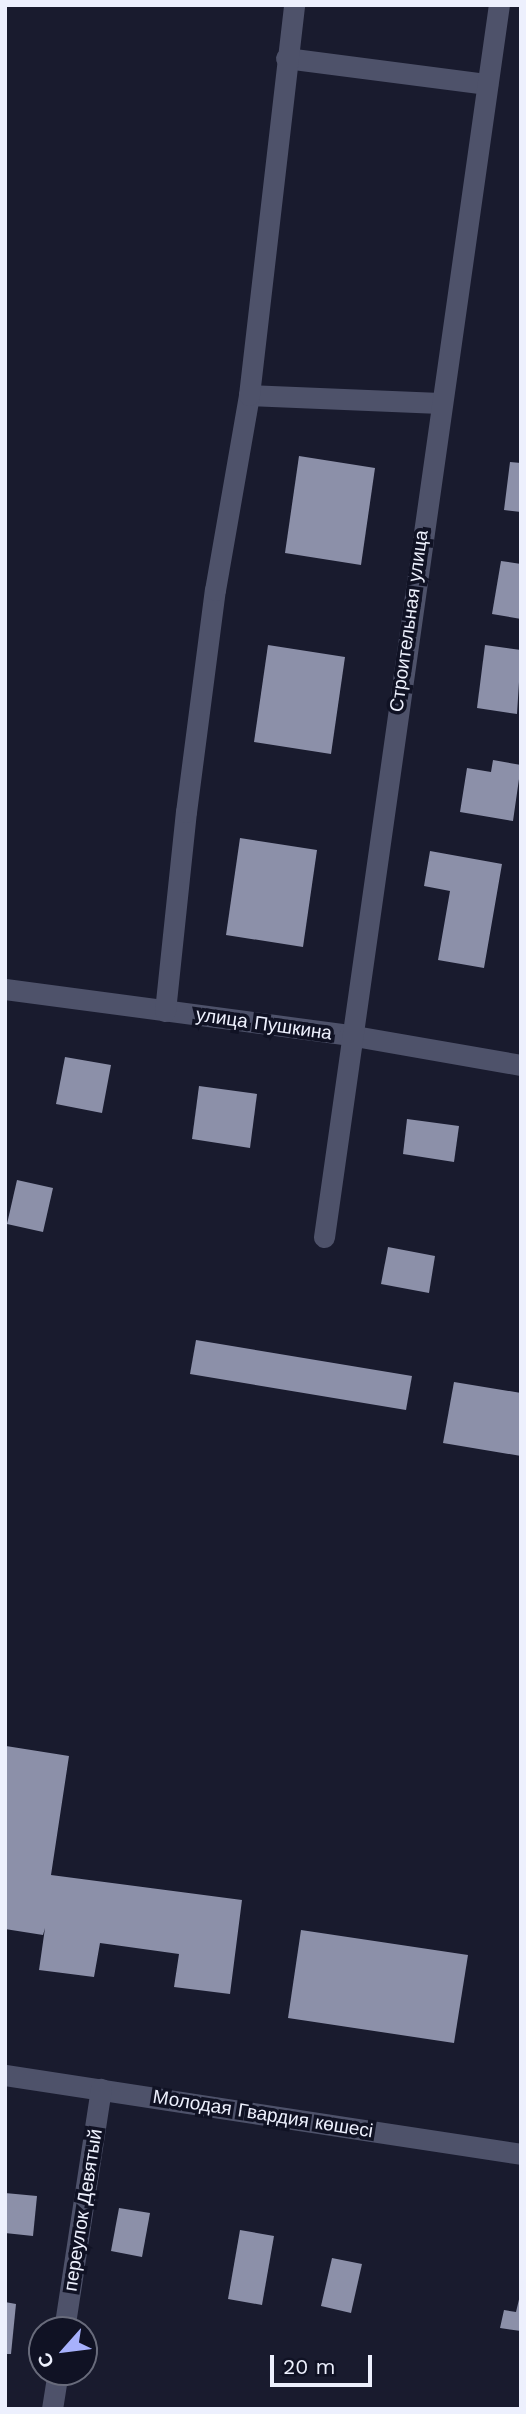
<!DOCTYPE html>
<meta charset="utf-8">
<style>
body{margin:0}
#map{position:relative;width:526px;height:2414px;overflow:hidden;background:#191b2e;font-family:"Work Sans",sans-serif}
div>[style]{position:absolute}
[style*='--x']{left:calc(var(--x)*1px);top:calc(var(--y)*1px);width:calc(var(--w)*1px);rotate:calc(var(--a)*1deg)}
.building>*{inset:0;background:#8c90a9}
.minor>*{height:21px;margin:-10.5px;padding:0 10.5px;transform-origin:10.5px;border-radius:10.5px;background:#4e526a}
span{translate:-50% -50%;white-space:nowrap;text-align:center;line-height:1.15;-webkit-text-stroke:7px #101224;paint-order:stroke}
.street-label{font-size:19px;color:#edf0fd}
.frame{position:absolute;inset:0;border:7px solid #edf0fd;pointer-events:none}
.north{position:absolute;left:28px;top:2316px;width:70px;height:70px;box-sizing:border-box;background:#101224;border:2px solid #686b7b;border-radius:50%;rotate:242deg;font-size:19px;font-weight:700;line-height:28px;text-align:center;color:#edf0fd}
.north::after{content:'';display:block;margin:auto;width:24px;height:32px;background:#a7b1fc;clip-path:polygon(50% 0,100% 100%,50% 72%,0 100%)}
.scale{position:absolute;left:270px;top:2355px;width:102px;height:32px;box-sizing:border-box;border:4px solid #edf0fd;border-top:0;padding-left:9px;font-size:21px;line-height:24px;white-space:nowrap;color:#edf0fd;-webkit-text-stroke:5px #101224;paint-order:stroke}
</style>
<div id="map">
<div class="building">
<div style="clip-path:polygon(299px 456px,375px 468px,361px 565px,285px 553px)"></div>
<div style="clip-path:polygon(510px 462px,521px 463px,521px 512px,504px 510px)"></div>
<div style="clip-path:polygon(501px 561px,521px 564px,521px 619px,492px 614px)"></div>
<div style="clip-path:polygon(268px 645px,345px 657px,331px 754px,254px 742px)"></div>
<div style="clip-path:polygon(485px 645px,521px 650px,517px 714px,477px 708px)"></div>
<div style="clip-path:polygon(493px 760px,521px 765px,513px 821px,460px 812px,467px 768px,491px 772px)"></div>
<div style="clip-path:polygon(240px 838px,317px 850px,303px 947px,226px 935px)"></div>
<div style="clip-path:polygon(430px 851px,502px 864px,484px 968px,438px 960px,450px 891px,424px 886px)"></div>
<div style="clip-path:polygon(65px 1057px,111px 1065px,102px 1113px,56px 1104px)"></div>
<div style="clip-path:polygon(199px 1086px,257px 1094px,250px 1148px,192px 1139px)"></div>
<div style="clip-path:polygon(407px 1119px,459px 1126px,454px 1162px,403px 1154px)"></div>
<div style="clip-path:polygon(17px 1180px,53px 1188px,43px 1232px,7px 1224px)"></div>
<div style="clip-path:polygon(388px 1247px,435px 1256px,429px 1293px,381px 1284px)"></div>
<div style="clip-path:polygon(196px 1340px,412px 1376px,406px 1410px,190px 1374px)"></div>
<div style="clip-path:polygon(454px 1382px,521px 1393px,521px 1456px,443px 1443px)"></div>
<div style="clip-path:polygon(6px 1746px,69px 1756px,51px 1875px,242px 1900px,230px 1994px,174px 1987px,179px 1954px,100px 1943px,94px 1977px,39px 1970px,45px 1928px,43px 1935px,5px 1929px)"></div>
<div style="clip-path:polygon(301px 1930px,468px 1955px,454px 2043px,288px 2018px)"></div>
<div style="clip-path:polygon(5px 2193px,37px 2196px,33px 2236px,5px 2233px)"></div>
<div style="clip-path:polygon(119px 2208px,150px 2213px,142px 2257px,111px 2251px)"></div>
<div style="clip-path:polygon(240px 2230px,274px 2236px,262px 2305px,228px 2299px)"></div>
<div style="clip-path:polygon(332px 2258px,362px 2264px,351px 2313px,321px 2306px)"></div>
<div style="clip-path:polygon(521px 2291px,521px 2331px,500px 2328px,504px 2310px,516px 2312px)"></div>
<div style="clip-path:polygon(5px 2302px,16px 2304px,11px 2354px,5px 2354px)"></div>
</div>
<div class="minor">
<div style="--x:286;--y:58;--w:203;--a:7.4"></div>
<div style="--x:249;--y:395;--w:191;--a:2.4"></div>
<div style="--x:5;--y:989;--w:347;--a:7.6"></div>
<div style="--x:349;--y:1035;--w:175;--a:9.9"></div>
<div style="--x:165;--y:1011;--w:200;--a:-84"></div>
<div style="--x:186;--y:812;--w:224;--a:-82.6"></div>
<div style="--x:215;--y:590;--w:198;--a:-80.1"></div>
<div style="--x:249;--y:395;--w:393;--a:-83.4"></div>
<div style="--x:324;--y:1237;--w:1244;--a:-81.92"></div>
<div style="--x:5;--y:2075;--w:522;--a:8.7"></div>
<div style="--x:64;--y:2330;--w:244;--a:-81.3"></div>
<div style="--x:52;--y:2409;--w:37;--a:-81"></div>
</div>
<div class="street-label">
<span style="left:409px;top:621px;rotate:-82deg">Строительная улица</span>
<span style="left:264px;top:1024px;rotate:8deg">улица Пушкина</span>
<span style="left:263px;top:2114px;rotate:9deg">Молодая Гвардия көшесі</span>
<span style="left:83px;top:2210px;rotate:-81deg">переулок Девятый</span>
</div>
<div class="frame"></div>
<div class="north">С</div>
<div class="scale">20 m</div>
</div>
